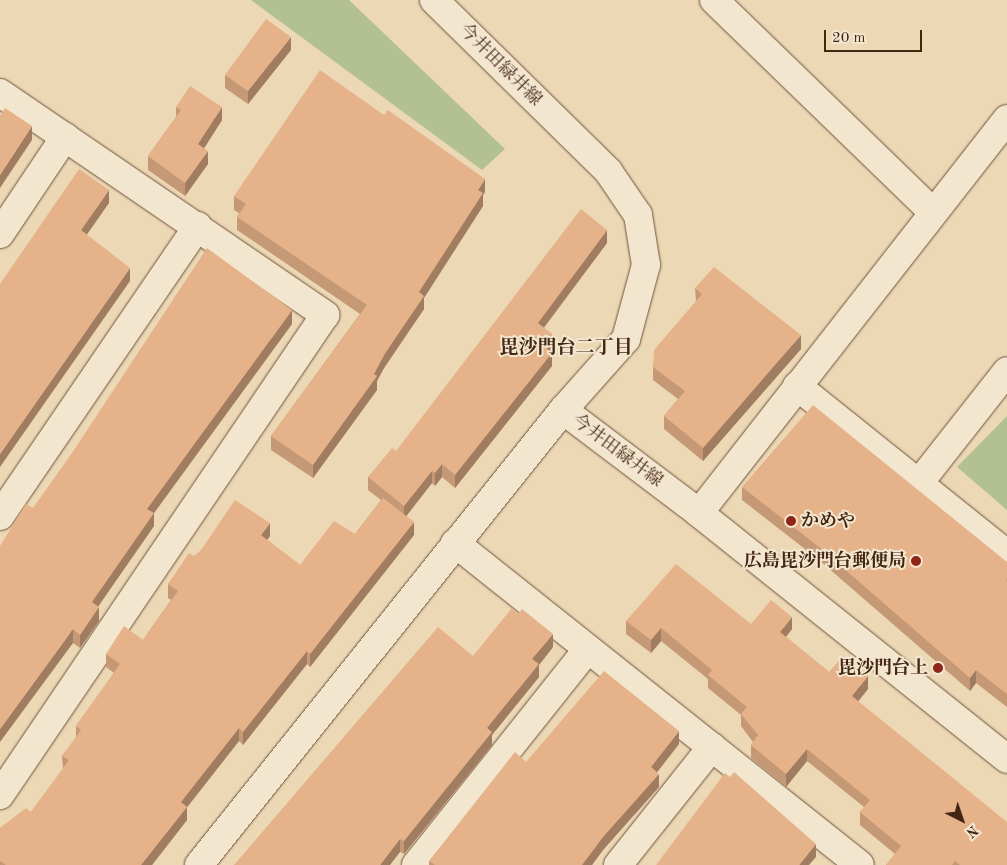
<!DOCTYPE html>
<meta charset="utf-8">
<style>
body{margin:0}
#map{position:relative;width:1007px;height:865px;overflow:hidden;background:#edd8b5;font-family:"Old Standard TT","Noto Serif JP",serif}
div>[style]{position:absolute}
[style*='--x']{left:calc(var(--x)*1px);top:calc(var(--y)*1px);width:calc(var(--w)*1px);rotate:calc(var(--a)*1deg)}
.green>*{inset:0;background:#b2c092}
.roads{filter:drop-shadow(0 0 1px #6e523c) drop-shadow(0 0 1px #6e523c)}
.street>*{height:28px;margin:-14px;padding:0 14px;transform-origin:14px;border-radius:14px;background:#f3e6cf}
.secondary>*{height:28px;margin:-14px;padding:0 14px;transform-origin:14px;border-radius:14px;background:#f3e6cf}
.wall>*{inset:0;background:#c59976}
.shaded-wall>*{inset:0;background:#a07d60}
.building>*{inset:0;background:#e5b289}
.dots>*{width:14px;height:14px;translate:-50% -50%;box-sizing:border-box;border:2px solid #f3e6cf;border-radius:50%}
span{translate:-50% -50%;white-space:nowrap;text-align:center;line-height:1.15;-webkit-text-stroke:4px #f3e6cf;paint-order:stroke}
.street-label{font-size:18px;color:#432514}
.poi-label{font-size:18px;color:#432514;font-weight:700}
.left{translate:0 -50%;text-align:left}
.right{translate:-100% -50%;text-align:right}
.neighbourhood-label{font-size:19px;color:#432514;font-weight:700}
.north{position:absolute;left:937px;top:795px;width:50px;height:50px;-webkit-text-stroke:4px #f3e6cf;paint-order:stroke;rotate:139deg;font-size:14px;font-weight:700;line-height:20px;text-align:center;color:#432514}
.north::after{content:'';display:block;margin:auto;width:18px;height:22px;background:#432514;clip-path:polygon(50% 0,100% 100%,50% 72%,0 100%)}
.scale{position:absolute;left:824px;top:30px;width:98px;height:22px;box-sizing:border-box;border:2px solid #432514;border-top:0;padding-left:6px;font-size:15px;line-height:18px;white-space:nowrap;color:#432514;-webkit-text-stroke:4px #f3e6cf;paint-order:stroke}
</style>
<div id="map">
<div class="green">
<div style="clip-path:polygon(251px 0,349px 0,505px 149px,482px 170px)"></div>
<div style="clip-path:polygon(1007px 416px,1007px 510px,957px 467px)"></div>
</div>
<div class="roads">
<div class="street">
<div style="--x:714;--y:0;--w:305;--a:44.1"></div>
<div style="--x:0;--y:93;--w:394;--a:34.3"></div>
<div style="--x:325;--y:315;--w:580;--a:124.1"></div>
<div style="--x:0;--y:234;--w:117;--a:-56.2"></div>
<div style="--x:797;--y:386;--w:269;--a:38.7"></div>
<div style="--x:919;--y:483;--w:142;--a:-51.8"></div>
<div style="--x:699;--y:513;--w:500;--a:-51.98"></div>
<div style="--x:0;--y:516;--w:351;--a:-55.7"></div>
<div style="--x:455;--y:543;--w:517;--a:38.49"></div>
<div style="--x:416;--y:865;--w:276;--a:-51.5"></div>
<div style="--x:618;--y:865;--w:151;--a:-51.5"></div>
</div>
<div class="secondary">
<div style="--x:563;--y:410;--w:171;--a:37.1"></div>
<div style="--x:699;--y:513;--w:394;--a:38.6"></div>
<div style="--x:199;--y:865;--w:583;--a:-51.34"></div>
<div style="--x:563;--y:410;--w:95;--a:-48.4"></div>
<div style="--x:626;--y:339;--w:77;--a:-74.9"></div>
<div style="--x:646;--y:265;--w:51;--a:-99.1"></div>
<div style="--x:638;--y:215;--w:53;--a:-124.3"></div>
<div style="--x:608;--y:171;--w:244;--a:-135.5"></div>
</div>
</div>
<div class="wall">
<div style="clip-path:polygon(291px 50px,248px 104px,225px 88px,225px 75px)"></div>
<div style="clip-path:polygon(176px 107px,222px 120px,204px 148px,208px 164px,185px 196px,148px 170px,148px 156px,176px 117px)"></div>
<div style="clip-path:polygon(485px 192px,483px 195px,483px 206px,424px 298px,424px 309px,384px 368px,377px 381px,377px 390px,313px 478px,271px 450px,271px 436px,360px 314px,237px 230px,237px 217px,239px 213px,234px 210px,234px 196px)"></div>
<div style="clip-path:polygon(607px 243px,544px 328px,556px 350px,552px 355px,552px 366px,455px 488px,442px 477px,435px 486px,432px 483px,406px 516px,414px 535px,310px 667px,307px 664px,243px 745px,239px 741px,187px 807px,187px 820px,152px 865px,0 865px,0 828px,31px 812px,63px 769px,62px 756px,76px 738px,76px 726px,114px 673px,106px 667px,106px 654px,143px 640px,171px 600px,168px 598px,168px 584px,194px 556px,270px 536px,267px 540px,300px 565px,355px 534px,381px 500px,368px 490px,368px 477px,396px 451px)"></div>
<div style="clip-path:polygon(695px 288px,801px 349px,703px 461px,664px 429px,664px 416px,678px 399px,653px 380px,653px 367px,696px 302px)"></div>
<div style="clip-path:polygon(292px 324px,154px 513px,154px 526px,98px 607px,99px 621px,80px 648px,73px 643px,33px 508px)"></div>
<div style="clip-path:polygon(742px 487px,1007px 562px,1007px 707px,976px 683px,970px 691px,819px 560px,742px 500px)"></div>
<div style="clip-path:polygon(626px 621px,751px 624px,792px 629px,786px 637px,829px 672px,868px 689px,858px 701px,1007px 865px,886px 865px,895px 854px,860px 825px,860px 812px,864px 807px,807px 761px,786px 787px,751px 758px,751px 745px,753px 742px,741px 726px,741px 715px,708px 688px,708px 679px,661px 641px,651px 653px,626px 634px)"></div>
<div style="clip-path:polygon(553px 647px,539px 665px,539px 677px,492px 735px,492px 745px,404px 854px,400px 852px,234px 865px,473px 656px)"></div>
<div style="clip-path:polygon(679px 744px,657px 772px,659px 787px,603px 850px,592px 865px,429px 865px,429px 861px,526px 762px)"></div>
</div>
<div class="shaded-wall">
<div style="clip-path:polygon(291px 37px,291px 50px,248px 104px,248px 91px)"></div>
<div style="clip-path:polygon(222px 107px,222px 120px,198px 158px,198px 144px)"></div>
<div style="clip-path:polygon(32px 126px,32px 140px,0 188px,0 175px)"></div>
<div style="clip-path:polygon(208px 151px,208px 164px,185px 196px,185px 183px)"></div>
<div style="clip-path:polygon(485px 179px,485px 192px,483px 195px,483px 206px,424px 298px,424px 309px,384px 368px,377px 381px,377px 390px,313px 478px,313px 465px,374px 374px,419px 292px,478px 190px)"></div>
<div style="clip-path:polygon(109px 190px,109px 203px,81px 243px,81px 230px)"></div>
<div style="clip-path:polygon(607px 230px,607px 243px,538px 335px,538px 323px)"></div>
<div style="clip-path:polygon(130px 268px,130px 281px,0 467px,0 454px)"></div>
<div style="clip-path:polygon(292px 310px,292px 324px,154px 513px,154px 526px,92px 615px,92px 602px,147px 509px)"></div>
<div style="clip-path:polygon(801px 335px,801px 349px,703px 461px,703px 448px)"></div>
<div style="clip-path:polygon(556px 337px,556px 350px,552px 355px,552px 366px,455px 488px,455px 475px)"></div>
<div style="clip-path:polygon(442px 464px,442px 477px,435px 486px,435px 473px)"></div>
<div style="clip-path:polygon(432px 471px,432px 483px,404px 519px,404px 506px)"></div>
<div style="clip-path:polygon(414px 522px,414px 535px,310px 667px,310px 654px)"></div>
<div style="clip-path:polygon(270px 523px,270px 536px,261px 548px,261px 535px)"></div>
<div style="clip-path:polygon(99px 607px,99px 621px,80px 648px,80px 635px)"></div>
<div style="clip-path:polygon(792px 617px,792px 629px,780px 644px,780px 632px)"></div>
<div style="clip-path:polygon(661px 628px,661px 641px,651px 653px,651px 640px)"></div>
<div style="clip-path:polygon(73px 629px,73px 643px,0 742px,0 729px)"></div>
<div style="clip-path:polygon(553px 634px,553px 647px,539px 665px,539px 677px,492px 735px,492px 745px,404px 854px,404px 841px,487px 728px,532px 659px)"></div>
<div style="clip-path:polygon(307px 651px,307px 664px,243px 745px,243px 732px)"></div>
<div style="clip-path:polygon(976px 670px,976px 683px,970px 691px,970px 678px)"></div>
<div style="clip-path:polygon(868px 676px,868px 689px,852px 709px,852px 696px)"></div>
<div style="clip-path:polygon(239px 728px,239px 741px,181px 815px,181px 802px)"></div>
<div style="clip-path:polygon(679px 731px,679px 744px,651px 780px,651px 767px)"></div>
<div style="clip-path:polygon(807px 749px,807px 761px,786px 787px,786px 774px)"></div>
<div style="clip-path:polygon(659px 774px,659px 787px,603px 850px,592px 865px,582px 865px,603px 837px)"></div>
<div style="clip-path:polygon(187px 807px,187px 820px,152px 865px,141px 865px)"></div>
<div style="clip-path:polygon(400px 839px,400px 852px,390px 865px,380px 865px)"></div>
<div style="clip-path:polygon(816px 844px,816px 857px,809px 865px,799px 865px)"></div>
</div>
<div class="building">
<div style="clip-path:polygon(266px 19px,291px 37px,248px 91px,225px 75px)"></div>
<div style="clip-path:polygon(320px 70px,384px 115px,388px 110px,485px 179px,478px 190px,483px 193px,419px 292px,424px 296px,384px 355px,374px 374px,377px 376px,313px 465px,271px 436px,367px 305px,237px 217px,246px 204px,234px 196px)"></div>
<div style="clip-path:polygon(190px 86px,222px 107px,198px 144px,208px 151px,185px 183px,148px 156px,181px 110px,176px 107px)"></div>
<div style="clip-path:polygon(5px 108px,32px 126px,0 175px,0 116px)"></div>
<div style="clip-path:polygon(79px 169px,109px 190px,81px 230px,130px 268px,0 454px,0 284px)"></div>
<div style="clip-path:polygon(581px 209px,607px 230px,538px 323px,556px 337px,547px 349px,552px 353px,455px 475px,442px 464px,435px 473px,432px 471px,404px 506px,368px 477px,392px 448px,396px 451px)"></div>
<div style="clip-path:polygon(207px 248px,292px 310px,147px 509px,154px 513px,92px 602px,99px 607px,80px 635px,73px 629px,0 729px,0 546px,26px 504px,33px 508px,72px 453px)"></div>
<div style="clip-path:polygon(714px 267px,801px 335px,703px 448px,664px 416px,685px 391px,653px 367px,654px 350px,702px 294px,695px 288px)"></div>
<div style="clip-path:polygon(813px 405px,1007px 562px,1007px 578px,1006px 580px,1007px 581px,1007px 694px,976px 670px,970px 678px,819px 547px,742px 487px)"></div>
<div style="clip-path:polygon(383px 498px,414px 522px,310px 654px,307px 651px,243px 732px,239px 728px,181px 802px,187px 807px,141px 865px,6px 865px,0 861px,0 828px,26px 808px,31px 812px,69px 760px,62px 756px,81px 730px,76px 726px,120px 664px,106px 654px,124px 626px,143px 640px,178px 591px,168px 584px,189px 553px,194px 556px,201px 550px,235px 500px,270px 523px,261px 535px,300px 565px,334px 521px,355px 534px)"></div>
<div style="clip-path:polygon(676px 564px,751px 624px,771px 600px,792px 617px,780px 632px,829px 672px,843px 656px,868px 676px,852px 696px,1007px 822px,1007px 865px,960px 865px,955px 861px,952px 865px,886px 865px,901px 846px,860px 812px,870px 800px,807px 749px,786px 774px,751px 745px,758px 735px,741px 714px,747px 707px,708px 675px,712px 670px,661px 628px,651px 640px,626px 621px)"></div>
<div style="clip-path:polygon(512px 608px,518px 614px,522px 609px,553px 634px,532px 659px,539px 664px,487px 728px,492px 732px,404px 841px,400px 839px,380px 865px,234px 865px,438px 627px,473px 656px)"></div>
<div style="clip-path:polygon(604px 671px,679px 731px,651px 767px,659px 774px,603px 837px,582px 865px,435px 865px,429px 861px,515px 752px,526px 762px)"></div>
<div style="clip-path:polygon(734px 772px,816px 844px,799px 865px,656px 865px,725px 773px,730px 777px)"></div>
</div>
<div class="dots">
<div style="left:791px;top:521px;background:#8f2418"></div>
<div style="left:916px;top:561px;background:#8f2418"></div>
<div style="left:938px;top:668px;background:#8f2418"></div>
</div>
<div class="street-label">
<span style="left:500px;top:65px;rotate:45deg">今井田緑井線</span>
<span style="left:617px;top:451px;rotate:37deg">今井田緑井線</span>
</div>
<div class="poi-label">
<span class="left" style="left:801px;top:521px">かめや</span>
<span class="right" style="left:906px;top:561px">広島毘沙門台郵便局</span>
<span class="right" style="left:928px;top:668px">毘沙門台上</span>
</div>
<div class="neighbourhood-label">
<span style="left:566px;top:349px">毘沙門台二丁目</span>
</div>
<div class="north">N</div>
<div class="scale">20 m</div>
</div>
